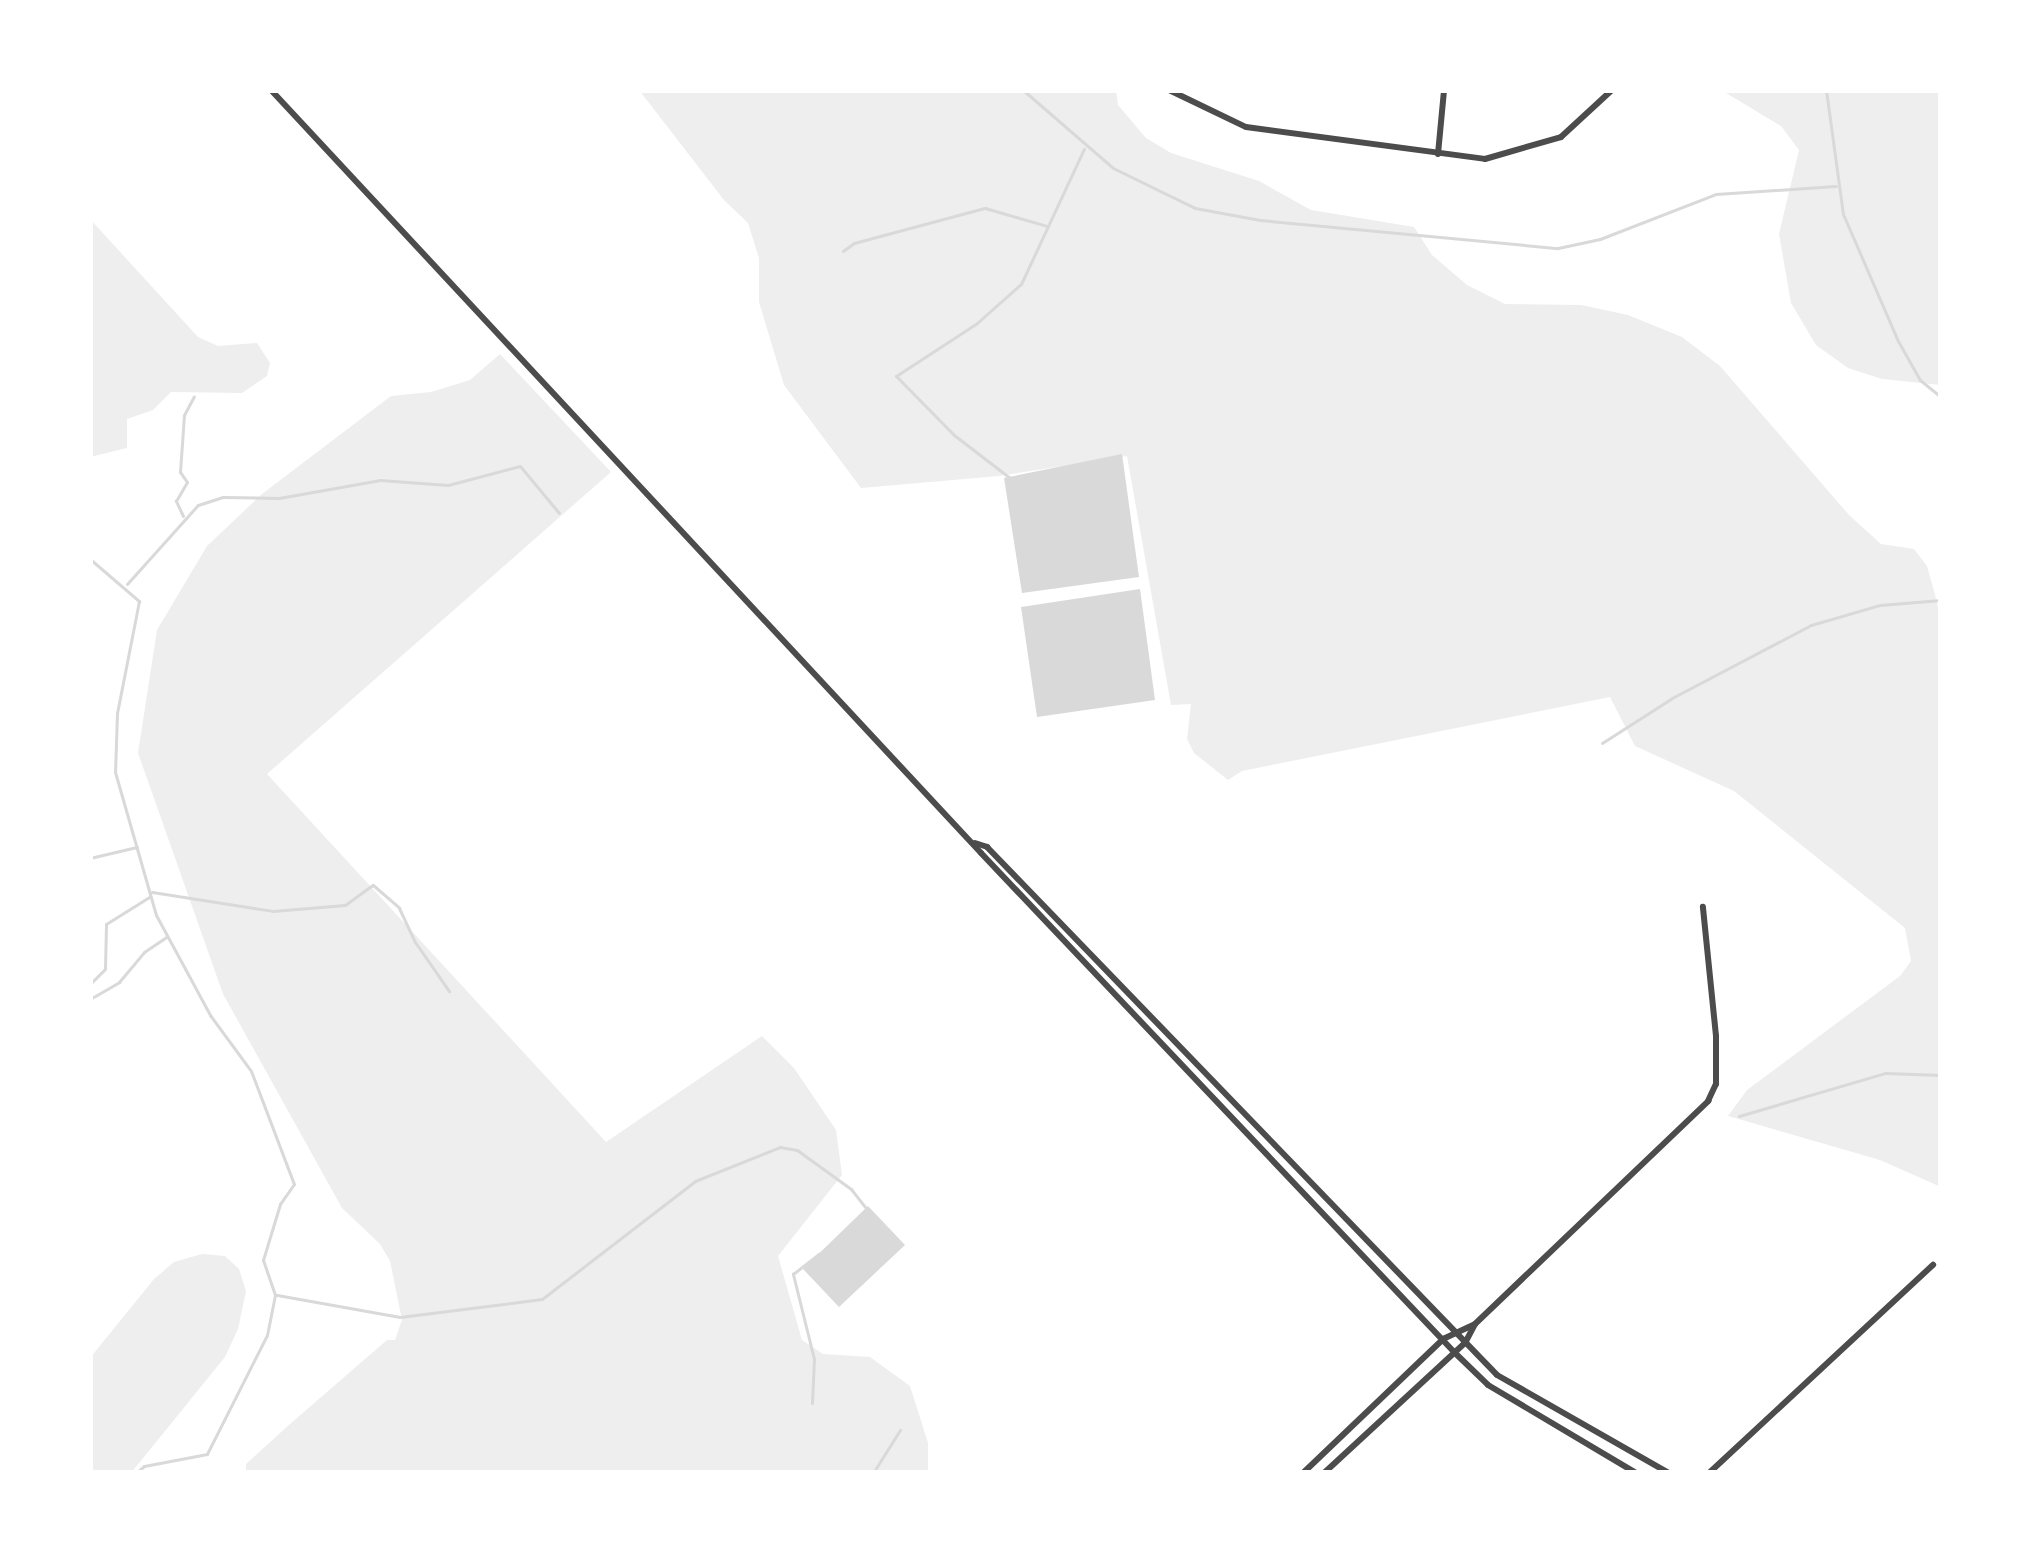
<!DOCTYPE html>
<style>
body{margin:0}
#map{position:relative;width:2031px;height:1563px;overflow:hidden;background:#fff;font-family:Ubuntu,sans-serif}
div>[style]{position:absolute}
[style*='--x']{left:calc(var(--x)*1px);top:calc(var(--y)*1px);width:calc(var(--w)*1px);rotate:calc(var(--a)*1deg)}
.green>*{inset:0;background:#eee}
.water>*{inset:0;background:#d9d9d9}
.stream>*{height:3px;margin:-1.5px;padding:0 1.5px;transform-origin:1.5px;border-radius:1.5px;background:#d9d9d9}
.minor>*{height:6px;margin:-3px;padding:0 3px;transform-origin:3px;border-radius:3px;background:#4c4c4c}
span{translate:-50% -50%;white-space:nowrap;text-align:center;line-height:1.15;-webkit-text-stroke:12px #fff;paint-order:stroke}
.frame{position:absolute;inset:0;border:93px solid #fff;pointer-events:none}
</style>
<div id="map">
<div class="green">
<div style="clip-path:polygon(639px 90px,1116px 90px,1118px 105px,1146px 138px,1171px 153px,1259px 181px,1311px 210px,1414px 227px,1432px 255px,1467px 285px,1505px 304px,1581px 305px,1628px 315px,1682px 337px,1720px 366px,1849px 515px,1881px 544px,1914px 549px,1927px 566px,1934px 591px,1941px 619px,1941px 1187px,1880px 1160px,1728px 1116px,1747px 1090px,1900px 976px,1911px 961px,1905px 928px,1734px 791px,1635px 746px,1610px 697px,1242px 771px,1228px 780px,1194px 753px,1187px 739px,1191px 704px,1171px 705px,1127px 456px,999px 476px,861px 488px,784px 385px,759px 302px,759px 258px,748px 223px,724px 200px)"></div>
<div style="clip-path:polygon(1721px 90px,1941px 90px,1941px 385px,1882px 379px,1848px 368px,1816px 345px,1791px 303px,1779px 234px,1799px 150px,1781px 126px)"></div>
<div style="clip-path:polygon(90px 219px,198px 337px,218px 346px,257px 343px,270px 363px,267px 376px,242px 393px,171px 392px,153px 410px,127px 419px,127px 448px,90px 457px)"></div>
<div style="clip-path:polygon(500px 354px,611px 472px,267px 774px,606px 1142px,762px 1036px,794px 1068px,836px 1130px,842px 1175px,778px 1256px,802px 1340px,823px 1354px,870px 1357px,910px 1386px,928px 1443px,928px 1473px,246px 1473px,246px 1464px,290px 1424px,387px 1340px,395px 1340px,402px 1320px,390px 1261px,380px 1244px,342px 1208px,223px 994px,138px 753px,157px 630px,207px 546px,262px 494px,391px 396px,431px 392px,470px 380px)"></div>
<div style="clip-path:polygon(202px 1254px,225px 1256px,239px 1269px,246px 1291px,238px 1329px,225px 1357px,131px 1473px,90px 1473px,90px 1358px,154px 1279px,174px 1262px)"></div>
</div>
<div class="water">
<div style="clip-path:polygon(1122px 454px,1139px 577px,1022px 593px,1004px 478px)"></div>
<div style="clip-path:polygon(1140px 589px,1155px 700px,1037px 717px,1021px 607px)"></div>
<div style="clip-path:polygon(868px 1206px,905px 1245px,839px 1307px,803px 1269px)"></div>
</div>
<div class="stream">
<div style="--x:1023;--y:90;--w:119;--a:40.9"></div>
<div style="--x:1113;--y:168;--w:91;--a:26"></div>
<div style="--x:1195;--y:208;--w:66;--a:10.5"></div>
<div style="--x:1260;--y:220;--w:299;--a:5.4"></div>
<div style="--x:1558;--y:248;--w:43;--a:-12.1"></div>
<div style="--x:1600;--y:239;--w:124;--a:-21.2"></div>
<div style="--x:1716;--y:194;--w:120;--a:-3.8"></div>
<div style="--x:1826;--y:90;--w:125;--a:82.2"></div>
<div style="--x:1843;--y:214;--w:138;--a:66.6"></div>
<div style="--x:1898;--y:341;--w:45;--a:60.6"></div>
<div style="--x:1920;--y:380;--w:27;--a:39"></div>
<div style="--x:843;--y:251;--w:14;--a:-36"></div>
<div style="--x:854;--y:243;--w:136;--a:-15"></div>
<div style="--x:985;--y:208;--w:65;--a:16.2"></div>
<div style="--x:1010;--y:478;--w:71;--a:-142.5"></div>
<div style="--x:954;--y:435;--w:83;--a:-134.5"></div>
<div style="--x:896;--y:376;--w:97;--a:-33.2"></div>
<div style="--x:977;--y:323;--w:59;--a:-41.6"></div>
<div style="--x:1021;--y:284;--w:149;--a:-65"></div>
<div style="--x:183;--y:516;--w:17;--a:-115"></div>
<div style="--x:176;--y:501;--w:22;--a:-60"></div>
<div style="--x:187;--y:482;--w:12;--a:-125"></div>
<div style="--x:180;--y:472;--w:57;--a:-86"></div>
<div style="--x:184;--y:415;--w:21;--a:-62"></div>
<div style="--x:90;--y:559;--w:65;--a:40.6"></div>
<div style="--x:139;--y:601;--w:114;--a:101.1"></div>
<div style="--x:117;--y:713;--w:59;--a:91.9"></div>
<div style="--x:115;--y:772;--w:149;--a:74"></div>
<div style="--x:156;--y:915;--w:114;--a:61.6"></div>
<div style="--x:210;--y:1015;--w:69;--a:53.8"></div>
<div style="--x:251;--y:1071;--w:121;--a:69.2"></div>
<div style="--x:294;--y:1184;--w:24;--a:125"></div>
<div style="--x:280;--y:1204;--w:59;--a:106.9"></div>
<div style="--x:263;--y:1260;--w:37;--a:71"></div>
<div style="--x:275;--y:1295;--w:41;--a:101.3"></div>
<div style="--x:267;--y:1335;--w:133;--a:116.8"></div>
<div style="--x:207;--y:1454;--w:64;--a:169.2"></div>
<div style="--x:144;--y:1466;--w:11;--a:139"></div>
<div style="--x:127;--y:584;--w:106;--a:-48.1"></div>
<div style="--x:198;--y:505;--w:26;--a:-18"></div>
<div style="--x:223;--y:497;--w:56;--a:1"></div>
<div style="--x:279;--y:498;--w:103;--a:-10.1"></div>
<div style="--x:380;--y:480;--w:68;--a:4.2"></div>
<div style="--x:448;--y:485;--w:74;--a:-14.8"></div>
<div style="--x:520;--y:466;--w:61;--a:50.3"></div>
<div style="--x:1602;--y:743;--w:83;--a:-32.7"></div>
<div style="--x:1672;--y:698;--w:157;--a:-27.7"></div>
<div style="--x:1811;--y:625;--w:72;--a:-16.2"></div>
<div style="--x:1880;--y:605;--w:61;--a:-4.7"></div>
<div style="--x:90;--y:858;--w:48;--a:-13.2"></div>
<div style="--x:152;--y:892;--w:122;--a:8.9"></div>
<div style="--x:273;--y:911;--w:72;--a:-4.8"></div>
<div style="--x:345;--y:905;--w:34;--a:-36"></div>
<div style="--x:373;--y:885;--w:35;--a:41"></div>
<div style="--x:399;--y:908;--w:38;--a:65"></div>
<div style="--x:415;--y:942;--w:60;--a:55.2"></div>
<div style="--x:90;--y:984;--w:21;--a:-45"></div>
<div style="--x:105;--y:969;--w:45;--a:-88.7"></div>
<div style="--x:106;--y:924;--w:51;--a:-32.1"></div>
<div style="--x:90;--y:999;--w:34;--a:-30"></div>
<div style="--x:119;--y:982;--w:39;--a:-50"></div>
<div style="--x:144;--y:952;--w:27;--a:-34"></div>
<div style="--x:1739;--y:1116;--w:152;--a:-16.4"></div>
<div style="--x:1885;--y:1073;--w:56;--a:2"></div>
<div style="--x:277;--y:1295;--w:125;--a:10.1"></div>
<div style="--x:400;--y:1317;--w:143;--a:-7.2"></div>
<div style="--x:542;--y:1299;--w:193;--a:-37.6"></div>
<div style="--x:695;--y:1181;--w:92;--a:-21.8"></div>
<div style="--x:780;--y:1147;--w:17;--a:10"></div>
<div style="--x:797;--y:1150;--w:67;--a:35.8"></div>
<div style="--x:851;--y:1189;--w:24;--a:52"></div>
<div style="--x:812;--y:1403;--w:44;--a:-87.4"></div>
<div style="--x:814;--y:1359;--w:88;--a:-103.9"></div>
<div style="--x:793;--y:1274;--w:33;--a:-38"></div>
<div style="--x:873;--y:1473;--w:51;--a:-57.9"></div>
</div>
<div class="minor">
<div style="--x:271;--y:90;--w:1042;--a:47.06"></div>
<div style="--x:981;--y:853;--w:688;--a:46.53"></div>
<div style="--x:1454;--y:1352;--w:47;--a:44.1"></div>
<div style="--x:1488;--y:1385;--w:172;--a:30.7"></div>
<div style="--x:1169;--y:90;--w:85;--a:25.7"></div>
<div style="--x:1246;--y:127;--w:241;--a:7.6"></div>
<div style="--x:1485;--y:159;--w:79;--a:-16.1"></div>
<div style="--x:1561;--y:137;--w:69;--a:-42.7"></div>
<div style="--x:1941;--y:90;--w:1;--a:90"></div>
<div style="--x:1438;--y:154;--w:64;--a:-84.6"></div>
<div style="--x:975;--y:843;--w:13;--a:18"></div>
<div style="--x:987;--y:847;--w:734;--a:45.99"></div>
<div style="--x:1497;--y:1375;--w:198;--a:29.7"></div>
<div style="--x:1303;--y:1473;--w:194;--a:-43.7"></div>
<div style="--x:1443;--y:1339;--w:35;--a:-25"></div>
<div style="--x:1324;--y:1473;--w:192;--a:-42.7"></div>
<div style="--x:1465;--y:1343;--w:21;--a:-62"></div>
<div style="--x:1475;--y:1324;--w:323;--a:-43.7"></div>
<div style="--x:1708;--y:1101;--w:19;--a:-65"></div>
<div style="--x:1716;--y:1084;--w:48;--a:-90"></div>
<div style="--x:1716;--y:1036;--w:130;--a:-95.8"></div>
<div style="--x:1709;--y:1473;--w:306;--a:-42.9"></div>
</div>
<div class="frame"></div>
</div>
